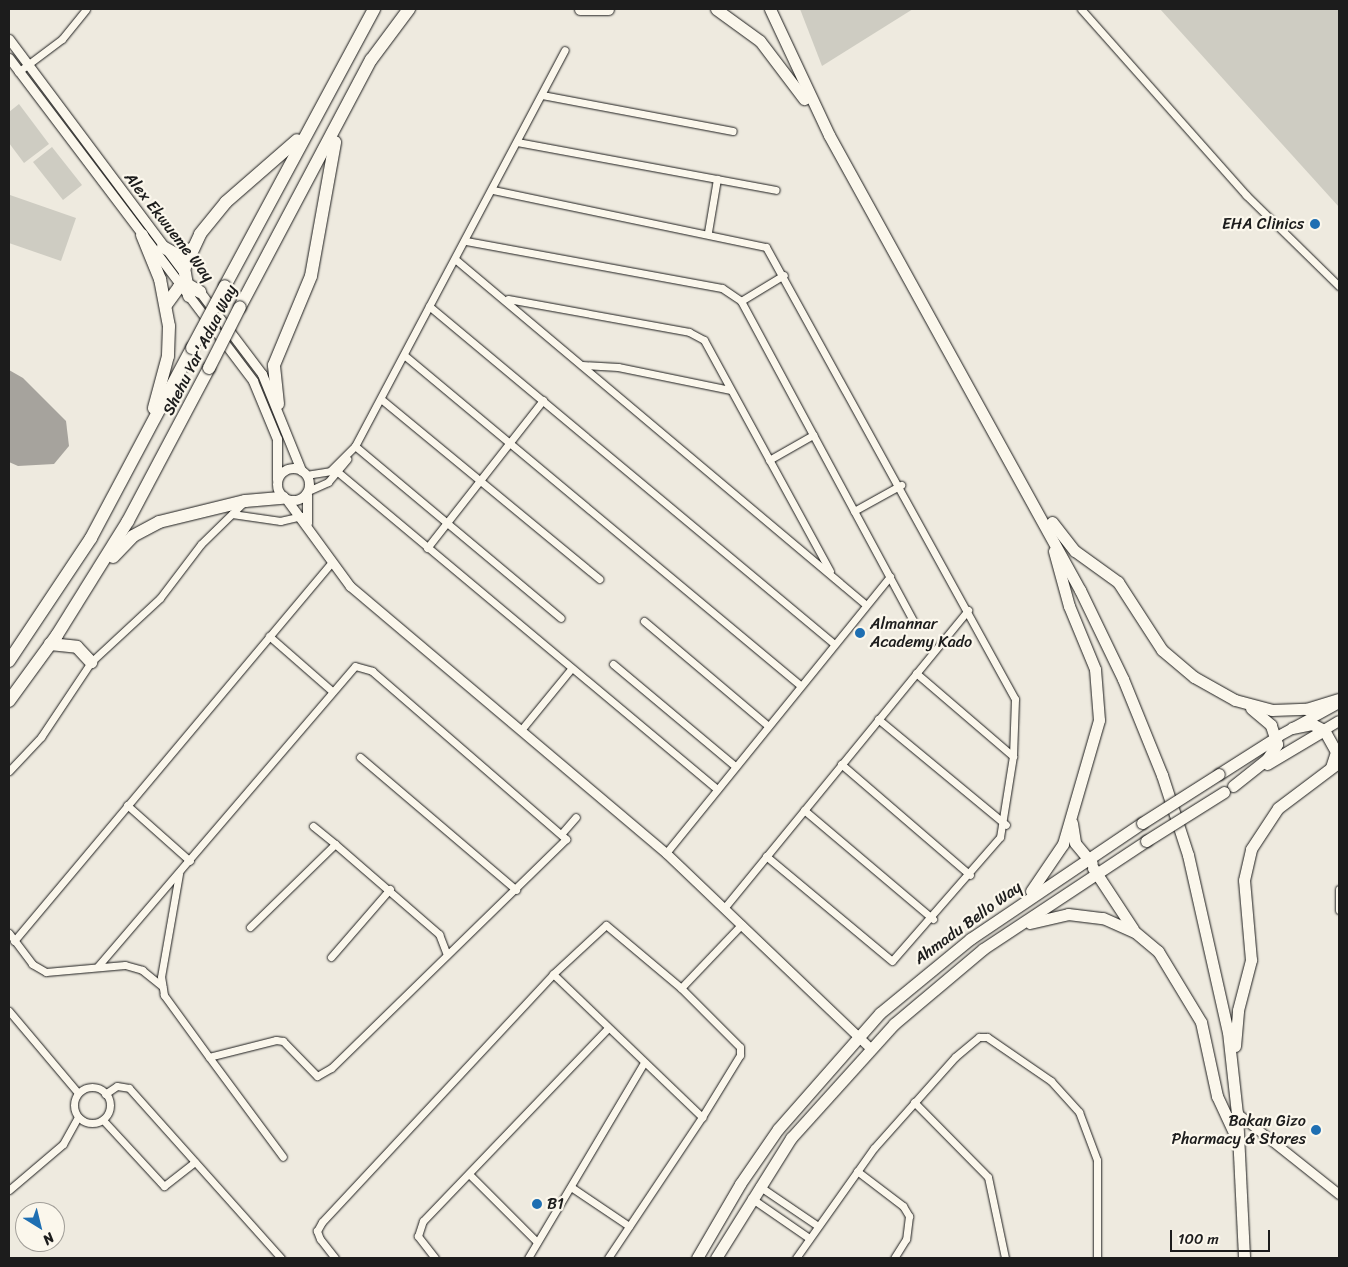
<!DOCTYPE html>
<style>
body{margin:0}
#map{position:relative;width:1348px;height:1267px;overflow:hidden;background:#eeeadf;font-family:Sriracha,sans-serif}
div>[style]{position:absolute}
[style*='--x']{left:calc(var(--x)*1px);top:calc(var(--y)*1px);width:calc(var(--w)*1px);rotate:calc(var(--a)*1deg)}
.green>*{inset:0;background:#ceccc2}
.water>*{inset:0;background:#a6a39d}
.roads{filter:drop-shadow(0 0 1px #1c1c1c) drop-shadow(0 0 1px #1c1c1c)}
.minor>*{height:7px;margin:-3.5px;padding:0 3.5px;transform-origin:3.5px;border-radius:3.5px;background:#fbf7ec}
.minor>.ring{margin:-3.5px;padding:0;box-sizing:content-box;background:none;border:7px solid #fbf7ec;border-radius:50%}
.tertiary>*{height:9px;margin:-4.5px;padding:0 4.5px;transform-origin:4.5px;border-radius:4.5px;background:#fbf7ec}
.tertiary>.ring{margin:-4.5px;padding:0;box-sizing:content-box;background:none;border:9px solid #fbf7ec;border-radius:50%}
.secondary>*{height:10px;margin:-5px;padding:0 5px;transform-origin:5px;border-radius:5px;background:#fbf7ec}
.primary>*{height:11px;margin:-5.5px;padding:0 5.5px;transform-origin:5.5px;border-radius:5.5px;background:#fbf7ec}
.motorway>*{height:12px;margin:-6px;padding:0 6px;transform-origin:6px;border-radius:6px;background:#fbf7ec}
.bridges{filter:drop-shadow(0 0 1px #1c1c1c) drop-shadow(0 0 1px #1c1c1c)}
.primary-bridge>*{height:11px;margin:-5.5px;padding:0 5.5px;transform-origin:5.5px;border-radius:5.5px;background:#fbf7ec}
.motorway-bridge>*{height:12px;margin:-6px;padding:0 6px;transform-origin:6px;border-radius:6px;background:#fbf7ec}
.dots>*{width:14px;height:14px;translate:-50% -50%;box-sizing:border-box;border:2px solid #fbf7ec;border-radius:50%}
span{translate:-50% -50%;white-space:nowrap;text-align:center;line-height:1.15;-webkit-text-stroke:4.5px #fbf7ec;paint-order:stroke}
.poi-label{font-size:16px;color:#1c1c1c}
.right{translate:-100% -50%;text-align:right}
.left{translate:0 -50%;text-align:left}
.street-label{font-size:16px;color:#1c1c1c}
.frame{position:absolute;inset:0;border:10px solid #1c1c1c;pointer-events:none}
.north{position:absolute;left:15px;top:1202px;width:50px;height:50px;box-sizing:border-box;background:#fbf7ec;border:1px solid #a29f99;border-radius:50%;rotate:144deg;font-size:14px;font-weight:700;line-height:20px;text-align:center;color:#1c1c1c}
.north::after{content:'';display:block;margin:auto;width:18px;height:22px;background:#1f6fb2;clip-path:polygon(50% 0,100% 100%,50% 72%,0 100%)}
.scale{position:absolute;left:1170px;top:1230px;width:100px;height:22px;box-sizing:border-box;border:2px solid #1c1c1c;border-top:0;padding-left:6px;font-size:15px;line-height:18px;white-space:nowrap;color:#1c1c1c;-webkit-text-stroke:4px #fbf7ec;paint-order:stroke}
</style>
<div id="map">
<div class="green">
<div style="clip-path:polygon(800px 9px,913px 9px,822px 66px)"></div>
<div style="clip-path:polygon(1160px 9px,1339px 9px,1339px 207px)"></div>
<div style="clip-path:polygon(19px 104px,49px 144px,24px 163px,9px 143px,9px 112px)"></div>
<div style="clip-path:polygon(52px 147px,82px 185px,63px 200px,33px 162px)"></div>
<div style="clip-path:polygon(10px 195px,76px 218px,61px 261px,9px 243px)"></div>
</div>
<div class="water">
<div style="clip-path:polygon(9px 370px,23px 378px,66px 421px,69px 446px,54px 464px,18px 466px,9px 462px)"></div>
</div>
<div class="roads">
<div class="minor">
<div style="--x:1081;--y:9;--w:249;--a:48.4"></div>
<div style="--x:1246;--y:195;--w:130;--a:44.4"></div>
<div style="--x:18;--y:72;--w:55;--a:-36.9"></div>
<div style="--x:62;--y:39;--w:38;--a:-51"></div>
<div style="--x:542;--y:95;--w:194;--a:10.7"></div>
<div style="--x:517;--y:142;--w:263;--a:10.5"></div>
<div style="--x:493;--y:190;--w:279;--a:11.8"></div>
<div style="--x:766;--y:247;--w:516;--a:61.15"></div>
<div style="--x:1015;--y:699;--w:57;--a:92"></div>
<div style="--x:1013;--y:756;--w:82;--a:99.1"></div>
<div style="--x:1000;--y:837;--w:164;--a:131.1"></div>
<div style="--x:892;--y:961;--w:164;--a:-140.2"></div>
<div style="--x:708;--y:232;--w:54;--a:-80.4"></div>
<div style="--x:466;--y:241;--w:260;--a:10.4"></div>
<div style="--x:722;--y:288;--w:23;--a:34"></div>
<div style="--x:741;--y:301;--w:50;--a:-31.2"></div>
<div style="--x:455;--y:259;--w:536;--a:40.08"></div>
<div style="--x:508;--y:299;--w:184;--a:10.3"></div>
<div style="--x:689;--y:332;--w:17;--a:28"></div>
<div style="--x:704;--y:340;--w:263;--a:61.4"></div>
<div style="--x:741;--y:301;--w:362;--a:61.7"></div>
<div style="--x:429;--y:306;--w:526;--a:39.83"></div>
<div style="--x:404;--y:355;--w:515;--a:39.81"></div>
<div style="--x:582;--y:365;--w:36;--a:3"></div>
<div style="--x:618;--y:367;--w:114;--a:11.6"></div>
<div style="--x:381;--y:399;--w:283;--a:39.5"></div>
<div style="--x:355;--y:446;--w:268;--a:39.9"></div>
<div style="--x:769;--y:460;--w:51;--a:-29.6"></div>
<div style="--x:339;--y:473;--w:493;--a:39.9"></div>
<div style="--x:306;--y:475;--w:24;--a:-9"></div>
<div style="--x:330;--y:471;--w:35;--a:-45"></div>
<div style="--x:355;--y:446;--w:448;--a:-62.1"></div>
<div style="--x:308;--y:491;--w:22;--a:-24"></div>
<div style="--x:328;--y:482;--w:30;--a:-50"></div>
<div style="--x:854;--y:511;--w:54;--a:-29"></div>
<div style="--x:232;--y:514;--w:49;--a:8.3"></div>
<div style="--x:280;--y:521;--w:23;--a:-13"></div>
<div style="--x:427;--y:548;--w:188;--a:-51.9"></div>
<div style="--x:644;--y:621;--w:161;--a:40.2"></div>
<div style="--x:269;--y:636;--w:84;--a:41.1"></div>
<div style="--x:613;--y:664;--w:159;--a:39.9"></div>
<div style="--x:916;--y:673;--w:128;--a:40.6"></div>
<div style="--x:878;--y:719;--w:166;--a:39.6"></div>
<div style="--x:521;--y:730;--w:79;--a:-50.7"></div>
<div style="--x:360;--y:757;--w:205;--a:40.4"></div>
<div style="--x:841;--y:764;--w:170;--a:40.7"></div>
<div style="--x:9;--y:771;--w:47;--a:-46.7"></div>
<div style="--x:41;--y:737;--w:90;--a:-56.3"></div>
<div style="--x:91;--y:662;--w:94;--a:-42.8"></div>
<div style="--x:160;--y:598;--w:68;--a:-52.8"></div>
<div style="--x:201;--y:544;--w:59;--a:-44.3"></div>
<div style="--x:127;--y:805;--w:84;--a:41.6"></div>
<div style="--x:804;--y:810;--w:169;--a:40.2"></div>
<div style="--x:313;--y:826;--w:28;--a:39"></div>
<div style="--x:562;--y:833;--w:21;--a:-49"></div>
<div style="--x:666;--y:853;--w:356;--a:-51"></div>
<div style="--x:1339;--y:889;--w:21;--a:90"></div>
<div style="--x:725;--y:907;--w:384;--a:-50.7"></div>
<div style="--x:250;--y:927;--w:119;--a:-44.3"></div>
<div style="--x:335;--y:844;--w:138;--a:40.9"></div>
<div style="--x:439;--y:934;--w:22;--a:69"></div>
<div style="--x:9;--y:933;--w:39;--a:53"></div>
<div style="--x:32;--y:964;--w:16;--a:30"></div>
<div style="--x:46;--y:972;--w:79;--a:-5.1"></div>
<div style="--x:125;--y:965;--w:18;--a:16"></div>
<div style="--x:142;--y:970;--w:26;--a:39"></div>
<div style="--x:14;--y:941;--w:492;--a:-50"></div>
<div style="--x:331;--y:957;--w:90;--a:-49.1"></div>
<div style="--x:98;--y:966;--w:395;--a:-49.4"></div>
<div style="--x:355;--y:666;--w:18;--a:16"></div>
<div style="--x:372;--y:671;--w:257;--a:40.9"></div>
<div style="--x:566;--y:839;--w:328;--a:135.7"></div>
<div style="--x:331;--y:1068;--w:16;--a:150"></div>
<div style="--x:317;--y:1076;--w:49;--a:-134.2"></div>
<div style="--x:283;--y:1041;--w:7;--a:-172"></div>
<div style="--x:276;--y:1040;--w:69;--a:165.8"></div>
<div style="--x:209;--y:1057;--w:77;--a:-126"></div>
<div style="--x:164;--y:995;--w:18;--a:-99"></div>
<div style="--x:161;--y:977;--w:105;--a:-80.1"></div>
<div style="--x:553;--y:974;--w:207;--a:43.8"></div>
<div style="--x:681;--y:988;--w:88;--a:-46.4"></div>
<div style="--x:9;--y:1011;--w:107;--a:49.9"></div>
<div style="--x:209;--y:1057;--w:124;--a:53.5"></div>
<div class="ring" style="left:74px;top:1087px;width:29px;height:29px"></div>
<div style="--x:105;--y:1094;--w:14;--a:-34"></div>
<div style="--x:117;--y:1086;--w:12;--a:9"></div>
<div style="--x:129;--y:1088;--w:228;--a:48.2"></div>
<div style="--x:914;--y:1102;--w:105;--a:45.4"></div>
<div style="--x:988;--y:1177;--w:83;--a:78.1"></div>
<div style="--x:103;--y:1120;--w:90;--a:47.3"></div>
<div style="--x:164;--y:1186;--w:39;--a:-38"></div>
<div style="--x:857;--y:1171;--w:58;--a:37.3"></div>
<div style="--x:903;--y:1206;--w:12;--a:59"></div>
<div style="--x:909;--y:1216;--w:23;--a:97"></div>
<div style="--x:906;--y:1239;--w:22;--a:122"></div>
<div style="--x:469;--y:1174;--w:96;--a:45"></div>
<div style="--x:759;--y:1186;--w:71;--a:34.1"></div>
<div style="--x:571;--y:1187;--w:70;--a:33.9"></div>
<div style="--x:9;--y:1190;--w:71;--a:-40.4"></div>
<div style="--x:63;--y:1144;--w:31;--a:-61"></div>
<div style="--x:751;--y:1198;--w:70;--a:34.6"></div>
<div style="--x:335;--y:1258;--w:24;--a:-128"></div>
<div style="--x:320;--y:1239;--w:9;--a:-111"></div>
<div style="--x:317;--y:1231;--w:10;--a:-61"></div>
<div style="--x:322;--y:1222;--w:339;--a:-47"></div>
<div style="--x:553;--y:974;--w:72;--a:-42.8"></div>
<div style="--x:606;--y:925;--w:98;--a:40"></div>
<div style="--x:681;--y:988;--w:83;--a:45"></div>
<div style="--x:740;--y:1047;--w:8;--a:90"></div>
<div style="--x:740;--y:1055;--w:73;--a:121.5"></div>
<div style="--x:702;--y:1117;--w:169;--a:123.7"></div>
<div style="--x:435;--y:1258;--w:28;--a:-128"></div>
<div style="--x:418;--y:1236;--w:16;--a:-72"></div>
<div style="--x:423;--y:1221;--w:267;--a:-46.2"></div>
<div style="--x:528;--y:1258;--w:227;--a:-59.3"></div>
<div style="--x:796;--y:1258;--w:135;--a:-54.7"></div>
<div style="--x:874;--y:1148;--w:122;--a:-48.3"></div>
<div style="--x:955;--y:1057;--w:31;--a:-40"></div>
<div style="--x:979;--y:1037;--w:8;--a:0"></div>
<div style="--x:987;--y:1037;--w:78;--a:34.5"></div>
<div style="--x:1051;--y:1081;--w:42;--a:47.9"></div>
<div style="--x:1079;--y:1112;--w:51;--a:69.4"></div>
<div style="--x:1097;--y:1160;--w:98;--a:90"></div>
</div>
<div class="tertiary">
<div style="--x:9;--y:39;--w:294;--a:53.2"></div>
<div style="--x:9;--y:58;--w:405;--a:52.9"></div>
<div style="--x:253;--y:381;--w:63;--a:67.5"></div>
<div style="--x:277;--y:439;--w:40;--a:90"></div>
<div style="--x:197;--y:288;--w:108;--a:52.9"></div>
<div style="--x:262;--y:374;--w:104;--a:67.9"></div>
<div class="ring" style="left:277px;top:468px;width:23px;height:23px"></div>
<div style="--x:307;--y:494;--w:29;--a:90"></div>
<div style="--x:287;--y:500;--w:107;--a:53.8"></div>
<div style="--x:350;--y:586;--w:414;--a:40.2"></div>
<div style="--x:666;--y:853;--w:282;--a:43.7"></div>
<div style="--x:1237;--y:1113;--w:130;--a:38.5"></div>
</div>
<div class="secondary">
<div style="--x:1324;--y:730;--w:17;--a:-31"></div>
<div style="--x:1277;--y:737;--w:71;--a:-28.7"></div>
</div>
<div class="primary">
<div style="--x:580;--y:9;--w:28;--a:0"></div>
<div style="--x:716;--y:9;--w:54;--a:36"></div>
<div style="--x:760;--y:41;--w:73;--a:52.8"></div>
<div style="--x:770;--y:9;--w:139;--a:64.9"></div>
<div style="--x:829;--y:135;--w:520;--a:61.12"></div>
<div style="--x:1080;--y:590;--w:99;--a:64.2"></div>
<div style="--x:1123;--y:679;--w:104;--a:67.9"></div>
<div style="--x:1162;--y:775;--w:84;--a:72"></div>
<div style="--x:1188;--y:855;--w:181;--a:77.3"></div>
<div style="--x:1228;--y:1032;--w:81;--a:83.7"></div>
<div style="--x:1237;--y:1113;--w:145;--a:87.2"></div>
<div style="--x:1052;--y:522;--w:37;--a:52"></div>
<div style="--x:1075;--y:551;--w:53;--a:35.8"></div>
<div style="--x:1118;--y:582;--w:81;--a:57.1"></div>
<div style="--x:1162;--y:650;--w:42;--a:40.2"></div>
<div style="--x:1194;--y:677;--w:47;--a:29.3"></div>
<div style="--x:1235;--y:700;--w:38;--a:15"></div>
<div style="--x:1272;--y:710;--w:34;--a:-2"></div>
<div style="--x:1306;--y:709;--w:34;--a:-17"></div>
<div style="--x:1292;--y:728;--w:20;--a:-11"></div>
<div style="--x:1312;--y:724;--w:13;--a:27"></div>
<div style="--x:1324;--y:730;--w:25;--a:61"></div>
<div style="--x:1336;--y:752;--w:16;--a:108"></div>
<div style="--x:1267;--y:764;--w:66;--a:-30.8"></div>
<div style="--x:1219;--y:774;--w:69;--a:-32.5"></div>
<div style="--x:1233;--y:786;--w:43;--a:-38.5"></div>
<div style="--x:1267;--y:759;--w:18;--a:-56"></div>
<div style="--x:1277;--y:744;--w:20;--a:-108"></div>
<div style="--x:1271;--y:725;--w:26;--a:-140"></div>
<div style="--x:1072;--y:823;--w:20;--a:81"></div>
<div style="--x:1075;--y:843;--w:26;--a:50"></div>
<div style="--x:1093;--y:868;--w:73;--a:56.7"></div>
<div style="--x:1031;--y:891;--w:57;--a:-55.8"></div>
<div style="--x:1063;--y:844;--w:129;--a:-73.8"></div>
<div style="--x:1099;--y:720;--w:51;--a:-94.5"></div>
<div style="--x:1095;--y:669;--w:68;--a:-112.4"></div>
<div style="--x:1069;--y:606;--w:57;--a:-105.3"></div>
<div style="--x:1030;--y:923;--w:39;--a:-13"></div>
<div style="--x:1068;--y:914;--w:35;--a:7"></div>
<div style="--x:1103;--y:918;--w:35;--a:24"></div>
<div style="--x:1135;--y:932;--w:30;--a:40"></div>
<div style="--x:1158;--y:951;--w:83;--a:58.8"></div>
<div style="--x:1201;--y:1022;--w:76;--a:77.8"></div>
<div style="--x:1217;--y:1096;--w:47;--a:65.1"></div>
<div style="--x:1235;--y:1046;--w:36;--a:-85"></div>
<div style="--x:1238;--y:1010;--w:52;--a:-75.4"></div>
<div style="--x:1251;--y:960;--w:80;--a:-95"></div>
<div style="--x:1244;--y:880;--w:32;--a:-77"></div>
<div style="--x:1251;--y:849;--w:49;--a:-56.6"></div>
<div style="--x:1278;--y:808;--w:76;--a:-37"></div>
<div style="--x:697;--y:1258;--w:86;--a:-59.8"></div>
<div style="--x:740;--y:1184;--w:67;--a:-55.4"></div>
<div style="--x:778;--y:1129;--w:154;--a:-48.7"></div>
<div style="--x:880;--y:1013;--w:117;--a:-39.4"></div>
<div style="--x:970;--y:939;--w:207;--a:-34"></div>
<div style="--x:716;--y:1258;--w:142;--a:-58"></div>
<div style="--x:791;--y:1138;--w:154;--a:-47.9"></div>
<div style="--x:894;--y:1024;--w:116;--a:-40.1"></div>
<div style="--x:983;--y:949;--w:196;--a:-33.5"></div>
</div>
<div class="motorway">
<div style="--x:142;--y:235;--w:48;--a:67.8"></div>
<div style="--x:160;--y:279;--w:48;--a:79.2"></div>
<div style="--x:169;--y:326;--w:30;--a:92"></div>
<div style="--x:168;--y:356;--w:54;--a:105.1"></div>
<div style="--x:163;--y:247;--w:18;--a:29"></div>
<div style="--x:179;--y:256;--w:14;--a:-30"></div>
<div style="--x:225;--y:286;--w:315;--a:-61.7"></div>
<div style="--x:189;--y:296;--w:27;--a:-100"></div>
<div style="--x:184;--y:269;--w:38;--a:-65"></div>
<div style="--x:200;--y:234;--w:41;--a:-50.9"></div>
<div style="--x:226;--y:202;--w:94;--a:-41.1"></div>
<div style="--x:166;--y:305;--w:22;--a:-54"></div>
<div style="--x:179;--y:287;--w:9;--a:-13"></div>
<div style="--x:188;--y:285;--w:14;--a:30"></div>
<div style="--x:240;--y:307;--w:280;--a:-62.1"></div>
<div style="--x:371;--y:60;--w:64;--a:-53.3"></div>
<div style="--x:278;--y:404;--w:39;--a:-96"></div>
<div style="--x:274;--y:365;--w:96;--a:-67.4"></div>
<div style="--x:311;--y:276;--w:136;--a:-79.8"></div>
<div style="--x:113;--y:557;--w:29;--a:-46"></div>
<div style="--x:133;--y:536;--w:30;--a:-28"></div>
<div style="--x:159;--y:522;--w:89;--a:-13.7"></div>
<div style="--x:245;--y:501;--w:38;--a:-5"></div>
<div style="--x:50;--y:644;--w:27;--a:6"></div>
<div style="--x:77;--y:647;--w:21;--a:47"></div>
<div style="--x:9;--y:661;--w:148;--a:-56.3"></div>
<div style="--x:91;--y:538;--w:215;--a:-62"></div>
<div style="--x:9;--y:701;--w:82;--a:-54"></div>
<div style="--x:57;--y:635;--w:134;--a:-58.1"></div>
<div style="--x:128;--y:521;--w:173;--a:-62.1"></div>
</div>
</div>
<div class="bridges">
<div class="primary-bridge">
<div style="--x:1142;--y:823;--w:91;--a:-32.5"></div>
<div style="--x:1146;--y:841;--w:92;--a:-32.1"></div>
</div>
<div class="motorway-bridge">
<div style="--x:192;--y:348;--w:70;--a:-62"></div>
<div style="--x:209;--y:368;--w:68;--a:-63.1"></div>
</div>
</div>
<div class="dots">
<div style="left:1315px;top:224px;background:#1f6fb2"></div>
<div style="left:860px;top:633px;background:#1f6fb2"></div>
<div style="left:1316px;top:1130px;background:#1f6fb2"></div>
<div style="left:537px;top:1204px;background:#1f6fb2"></div>
</div>
<div class="poi-label">
<span class="right" style="left:1304px;top:224px">EHA Clinics</span>
<span class="left" style="left:870px;top:633px">Almannar<br>Academy Kado</span>
<span class="right" style="left:1306px;top:1130px">Bakan Gizo<br>Pharmacy &amp; Stores</span>
<span class="left" style="left:547px;top:1204px">B1</span>
</div>
<div class="street-label">
<span style="left:169px;top:227px;rotate:52deg">Alex Ekwueme Way</span>
<span style="left:200px;top:350px;rotate:-63deg">Shehu Yar'Adua Way</span>
<span style="left:968px;top:923px;rotate:-36deg">Ahmadu Bello Way</span>
</div>
<div class="frame"></div>
<div class="north">N</div>
<div class="scale">100 m</div>
</div>
